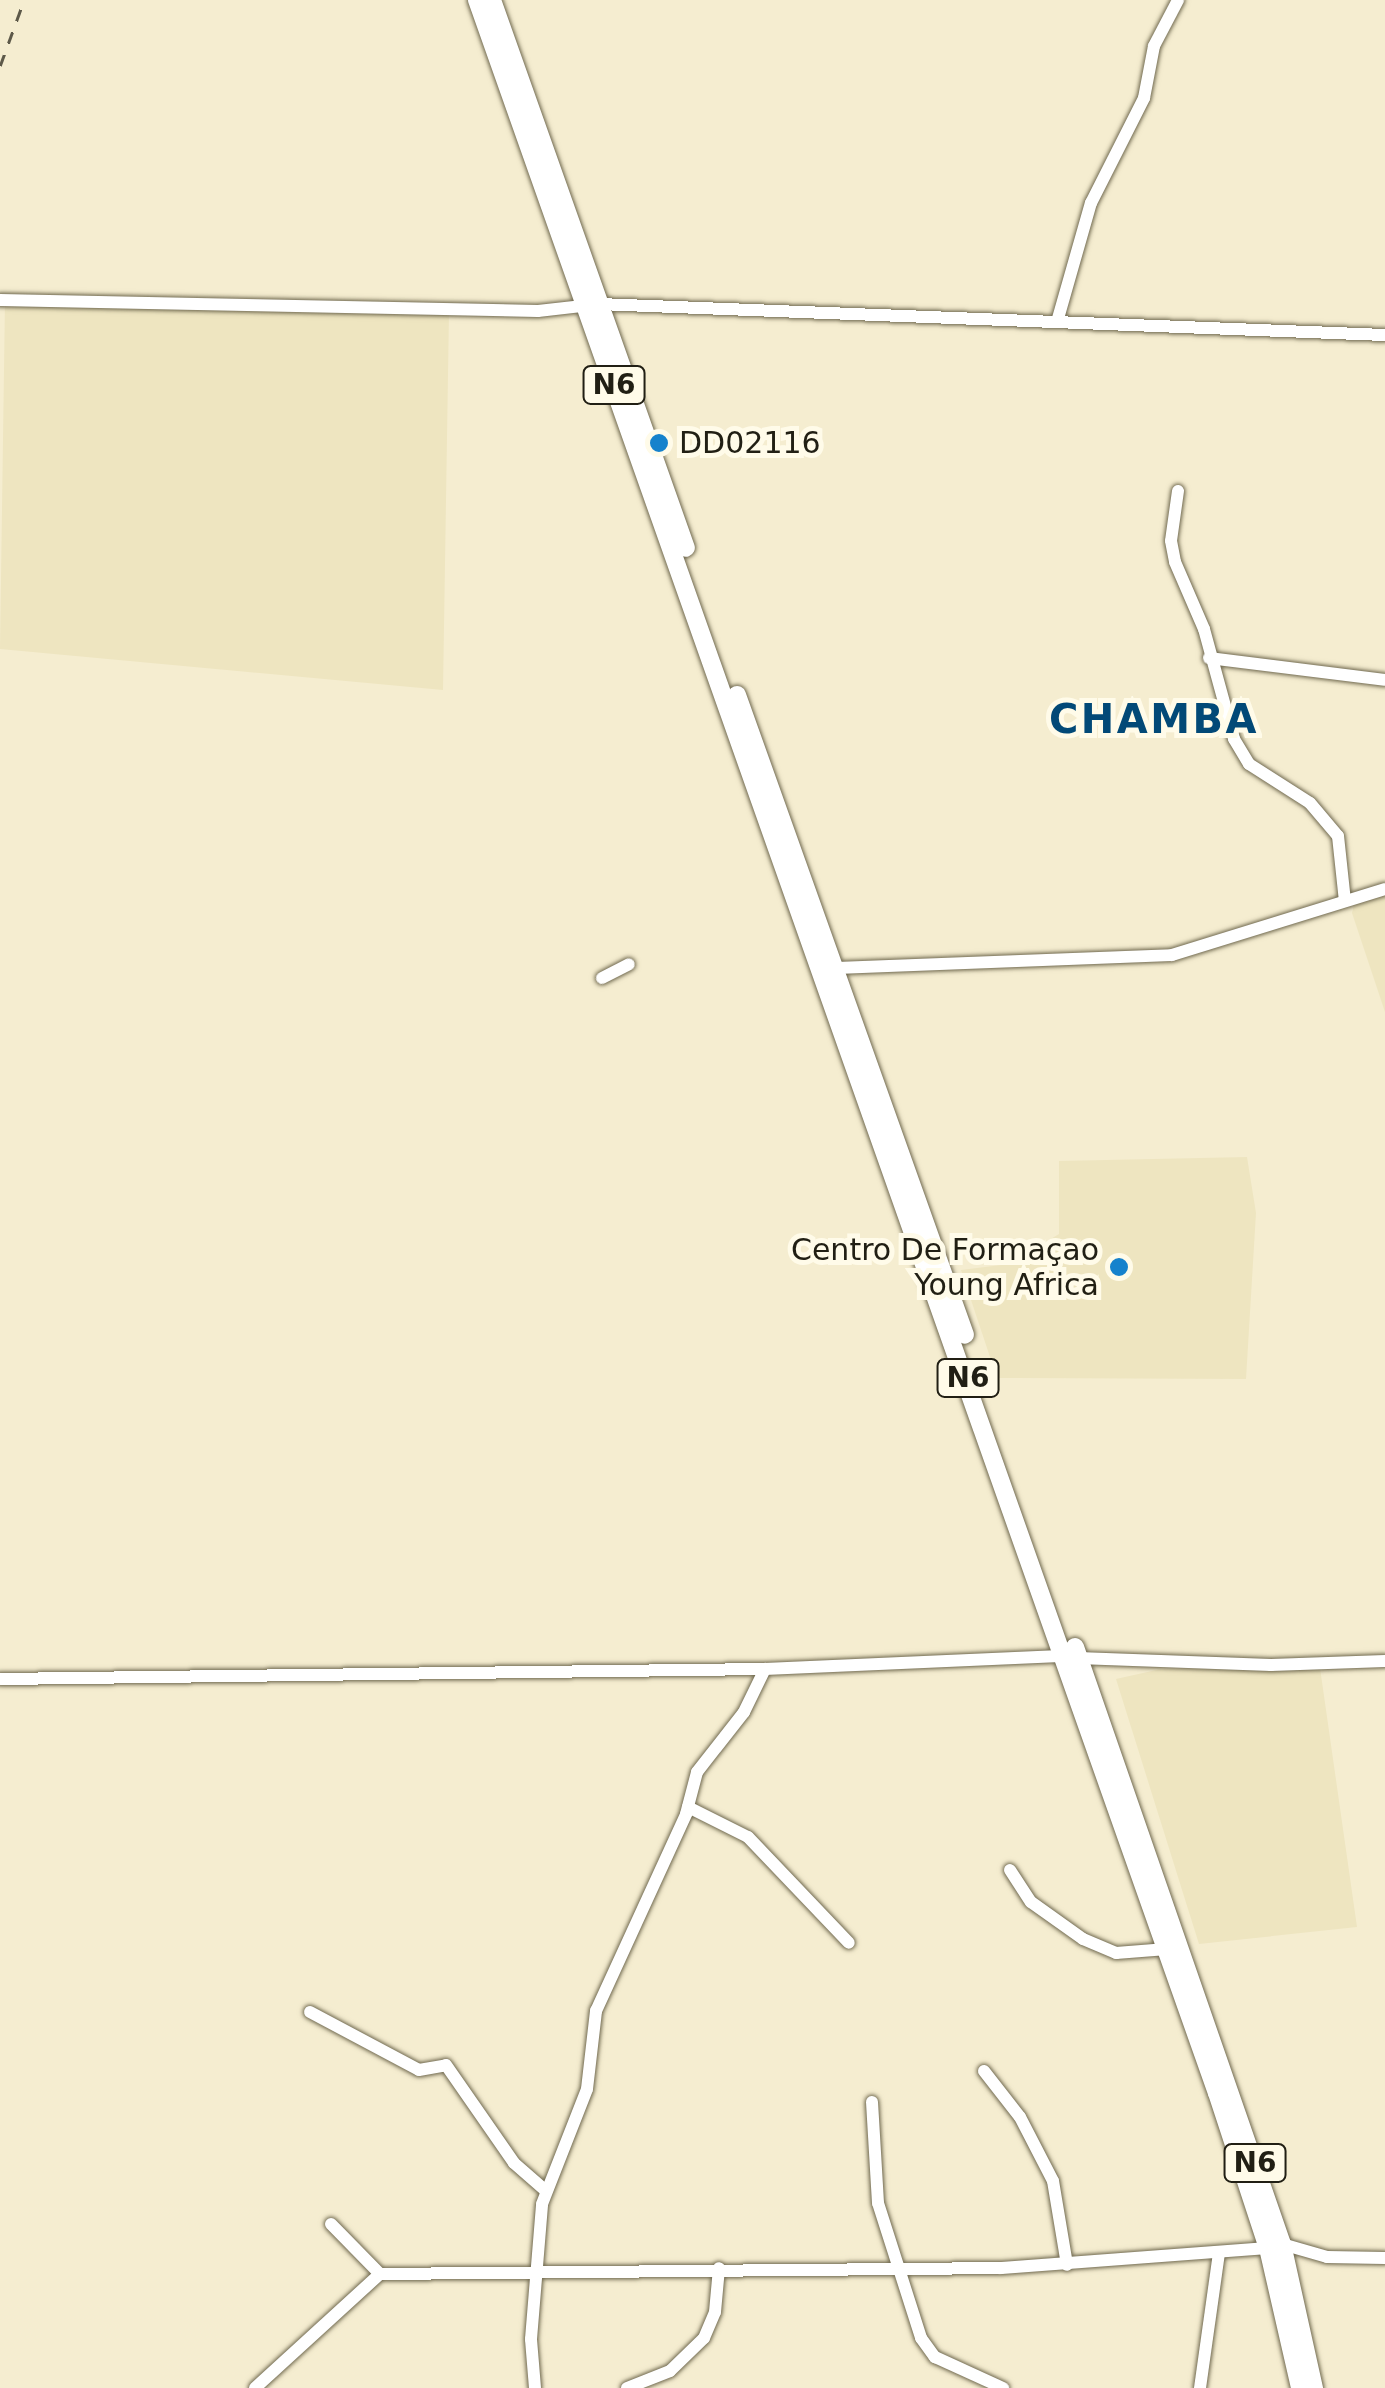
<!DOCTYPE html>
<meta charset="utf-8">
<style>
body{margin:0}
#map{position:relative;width:1385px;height:2388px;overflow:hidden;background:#f5edd0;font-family:"DejaVu Sans",sans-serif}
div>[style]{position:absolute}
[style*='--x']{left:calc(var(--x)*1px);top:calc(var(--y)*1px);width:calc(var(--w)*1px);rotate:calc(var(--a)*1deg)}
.built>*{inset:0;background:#eee5c0}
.roads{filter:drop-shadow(0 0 2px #70694f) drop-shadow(0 0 2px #70694f)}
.minor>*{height:12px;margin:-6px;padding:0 6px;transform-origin:6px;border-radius:6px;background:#fff}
.highway>*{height:18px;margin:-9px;padding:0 9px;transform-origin:9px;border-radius:9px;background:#fff}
.rail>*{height:2.5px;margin-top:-1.25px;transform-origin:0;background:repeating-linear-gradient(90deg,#5d5949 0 12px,transparent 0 24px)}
.dots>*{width:28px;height:28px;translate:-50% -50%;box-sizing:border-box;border:5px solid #fffbe9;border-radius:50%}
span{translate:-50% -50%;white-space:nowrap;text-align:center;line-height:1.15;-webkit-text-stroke:10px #fffbe9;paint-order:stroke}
.shield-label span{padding:2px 8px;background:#fffbe9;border:2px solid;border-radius:8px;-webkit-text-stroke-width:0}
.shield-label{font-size:28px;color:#211f14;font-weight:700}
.poi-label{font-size:30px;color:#211f14}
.left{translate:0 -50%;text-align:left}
.right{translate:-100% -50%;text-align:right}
.district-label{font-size:40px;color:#024977;font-weight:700;letter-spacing:2.5px}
</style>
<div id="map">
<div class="built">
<div style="clip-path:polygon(5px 300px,449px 312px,443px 690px,0 649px)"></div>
<div style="clip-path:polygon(1385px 894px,1385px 1012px,1352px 913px,1354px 905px)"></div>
<div style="clip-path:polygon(1247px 1157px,1256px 1213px,1246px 1379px,997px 1378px,961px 1270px,1009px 1264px,1059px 1234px,1059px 1161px)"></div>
<div style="clip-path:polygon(1320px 1668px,1357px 1927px,1199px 1944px,1116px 1679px,1161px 1669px)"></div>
</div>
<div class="roads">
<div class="minor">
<div style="--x:0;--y:300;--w:538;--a:1.17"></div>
<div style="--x:538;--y:311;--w:61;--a:-6.5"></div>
<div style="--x:599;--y:304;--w:787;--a:2.26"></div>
<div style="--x:1057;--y:322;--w:124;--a:-74.1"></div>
<div style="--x:1091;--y:203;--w:118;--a:-63.2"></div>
<div style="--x:1144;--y:98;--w:53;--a:-79.1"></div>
<div style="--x:1154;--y:46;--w:52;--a:-62.4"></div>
<div style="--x:1178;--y:491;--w:50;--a:98"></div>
<div style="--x:1171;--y:541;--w:21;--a:79"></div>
<div style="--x:1175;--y:562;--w:73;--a:66.6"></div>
<div style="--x:1204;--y:629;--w:114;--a:74.7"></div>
<div style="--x:1234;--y:739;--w:29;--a:59"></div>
<div style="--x:1249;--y:764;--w:72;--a:32.6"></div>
<div style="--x:1310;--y:803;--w:43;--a:49.7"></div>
<div style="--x:1338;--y:836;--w:65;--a:83.9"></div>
<div style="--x:1209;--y:658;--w:177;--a:7.1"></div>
<div style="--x:836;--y:968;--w:336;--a:-2.2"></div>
<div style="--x:1172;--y:955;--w:223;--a:-17.2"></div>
<div style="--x:602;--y:978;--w:30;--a:-27"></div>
<div style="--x:1078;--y:1658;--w:193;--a:2.1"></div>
<div style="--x:1271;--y:1665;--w:114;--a:-2"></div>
<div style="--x:0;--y:1679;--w:765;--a:-0.75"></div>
<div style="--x:765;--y:1669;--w:301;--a:-2.5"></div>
<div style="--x:688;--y:1807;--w:67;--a:26.6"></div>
<div style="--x:748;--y:1837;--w:146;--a:46.4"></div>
<div style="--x:1010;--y:1870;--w:38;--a:57"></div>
<div style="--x:1031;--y:1902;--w:64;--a:35.4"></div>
<div style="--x:1083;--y:1939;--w:36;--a:23"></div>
<div style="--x:1116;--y:1953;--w:51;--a:-4.5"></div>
<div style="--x:310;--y:2012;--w:123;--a:28"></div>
<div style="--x:419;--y:2070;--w:27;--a:-10"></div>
<div style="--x:446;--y:2065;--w:119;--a:55.2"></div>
<div style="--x:514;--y:2163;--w:43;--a:41.2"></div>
<div style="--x:984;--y:2071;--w:58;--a:52"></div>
<div style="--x:1020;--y:2117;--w:72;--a:62.7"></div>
<div style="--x:1053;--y:2181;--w:85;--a:80.5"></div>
<div style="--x:872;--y:2102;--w:101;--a:86.6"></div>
<div style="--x:878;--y:2203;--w:142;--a:72.3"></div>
<div style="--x:921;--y:2338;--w:24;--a:54"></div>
<div style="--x:935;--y:2357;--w:75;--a:24.5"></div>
<div style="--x:331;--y:2224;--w:70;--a:45.6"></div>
<div style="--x:1282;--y:2244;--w:47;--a:16.1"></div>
<div style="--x:1327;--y:2257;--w:58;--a:1"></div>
<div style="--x:255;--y:2388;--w:169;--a:-42.4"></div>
<div style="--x:380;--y:2274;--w:621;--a:-0.55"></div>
<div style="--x:1001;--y:2268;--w:268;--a:-4.3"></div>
<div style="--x:535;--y:2388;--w:49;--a:-94.7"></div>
<div style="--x:531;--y:2339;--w:135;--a:-85.3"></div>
<div style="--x:542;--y:2204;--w:123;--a:-68.6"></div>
<div style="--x:587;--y:2089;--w:79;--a:-83.4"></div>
<div style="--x:596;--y:2011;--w:217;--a:-65.4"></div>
<div style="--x:686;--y:1814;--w:43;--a:-75.3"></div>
<div style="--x:697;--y:1772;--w:76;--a:-51.9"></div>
<div style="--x:744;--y:1712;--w:48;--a:-64"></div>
<div style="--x:627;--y:2388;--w:46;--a:-21.6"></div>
<div style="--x:670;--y:2371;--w:47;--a:-44.1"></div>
<div style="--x:704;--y:2338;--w:28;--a:-67"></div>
<div style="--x:715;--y:2312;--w:44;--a:-84.8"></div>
<div style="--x:1200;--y:2388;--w:136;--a:-82"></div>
</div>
<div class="highway">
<div style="--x:477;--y:0;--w:2220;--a:70.53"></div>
<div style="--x:1217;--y:2093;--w:163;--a:71.8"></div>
<div style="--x:1268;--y:2248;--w:144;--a:77.1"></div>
<div style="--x:492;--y:0;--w:581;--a:70.51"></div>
<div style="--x:737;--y:695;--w:679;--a:70.39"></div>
<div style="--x:1075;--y:1647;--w:632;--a:70.88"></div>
<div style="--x:1282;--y:2244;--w:148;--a:77.5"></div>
</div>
</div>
<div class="rail">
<div style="--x:0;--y:66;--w:70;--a:-70"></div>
</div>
<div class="dots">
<div style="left:659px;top:443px;background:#1682cc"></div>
<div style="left:1119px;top:1267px;background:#1682cc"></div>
</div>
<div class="shield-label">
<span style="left:614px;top:385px">N6</span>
<span style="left:968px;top:1378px">N6</span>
<span style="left:1255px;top:2163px">N6</span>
</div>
<div class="poi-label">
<span class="left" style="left:679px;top:443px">DD02116</span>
<span class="right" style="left:1099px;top:1267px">Centro De Formaçao<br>Young Africa</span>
</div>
<div class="district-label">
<span style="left:1154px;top:719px">CHAMBA</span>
</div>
</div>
